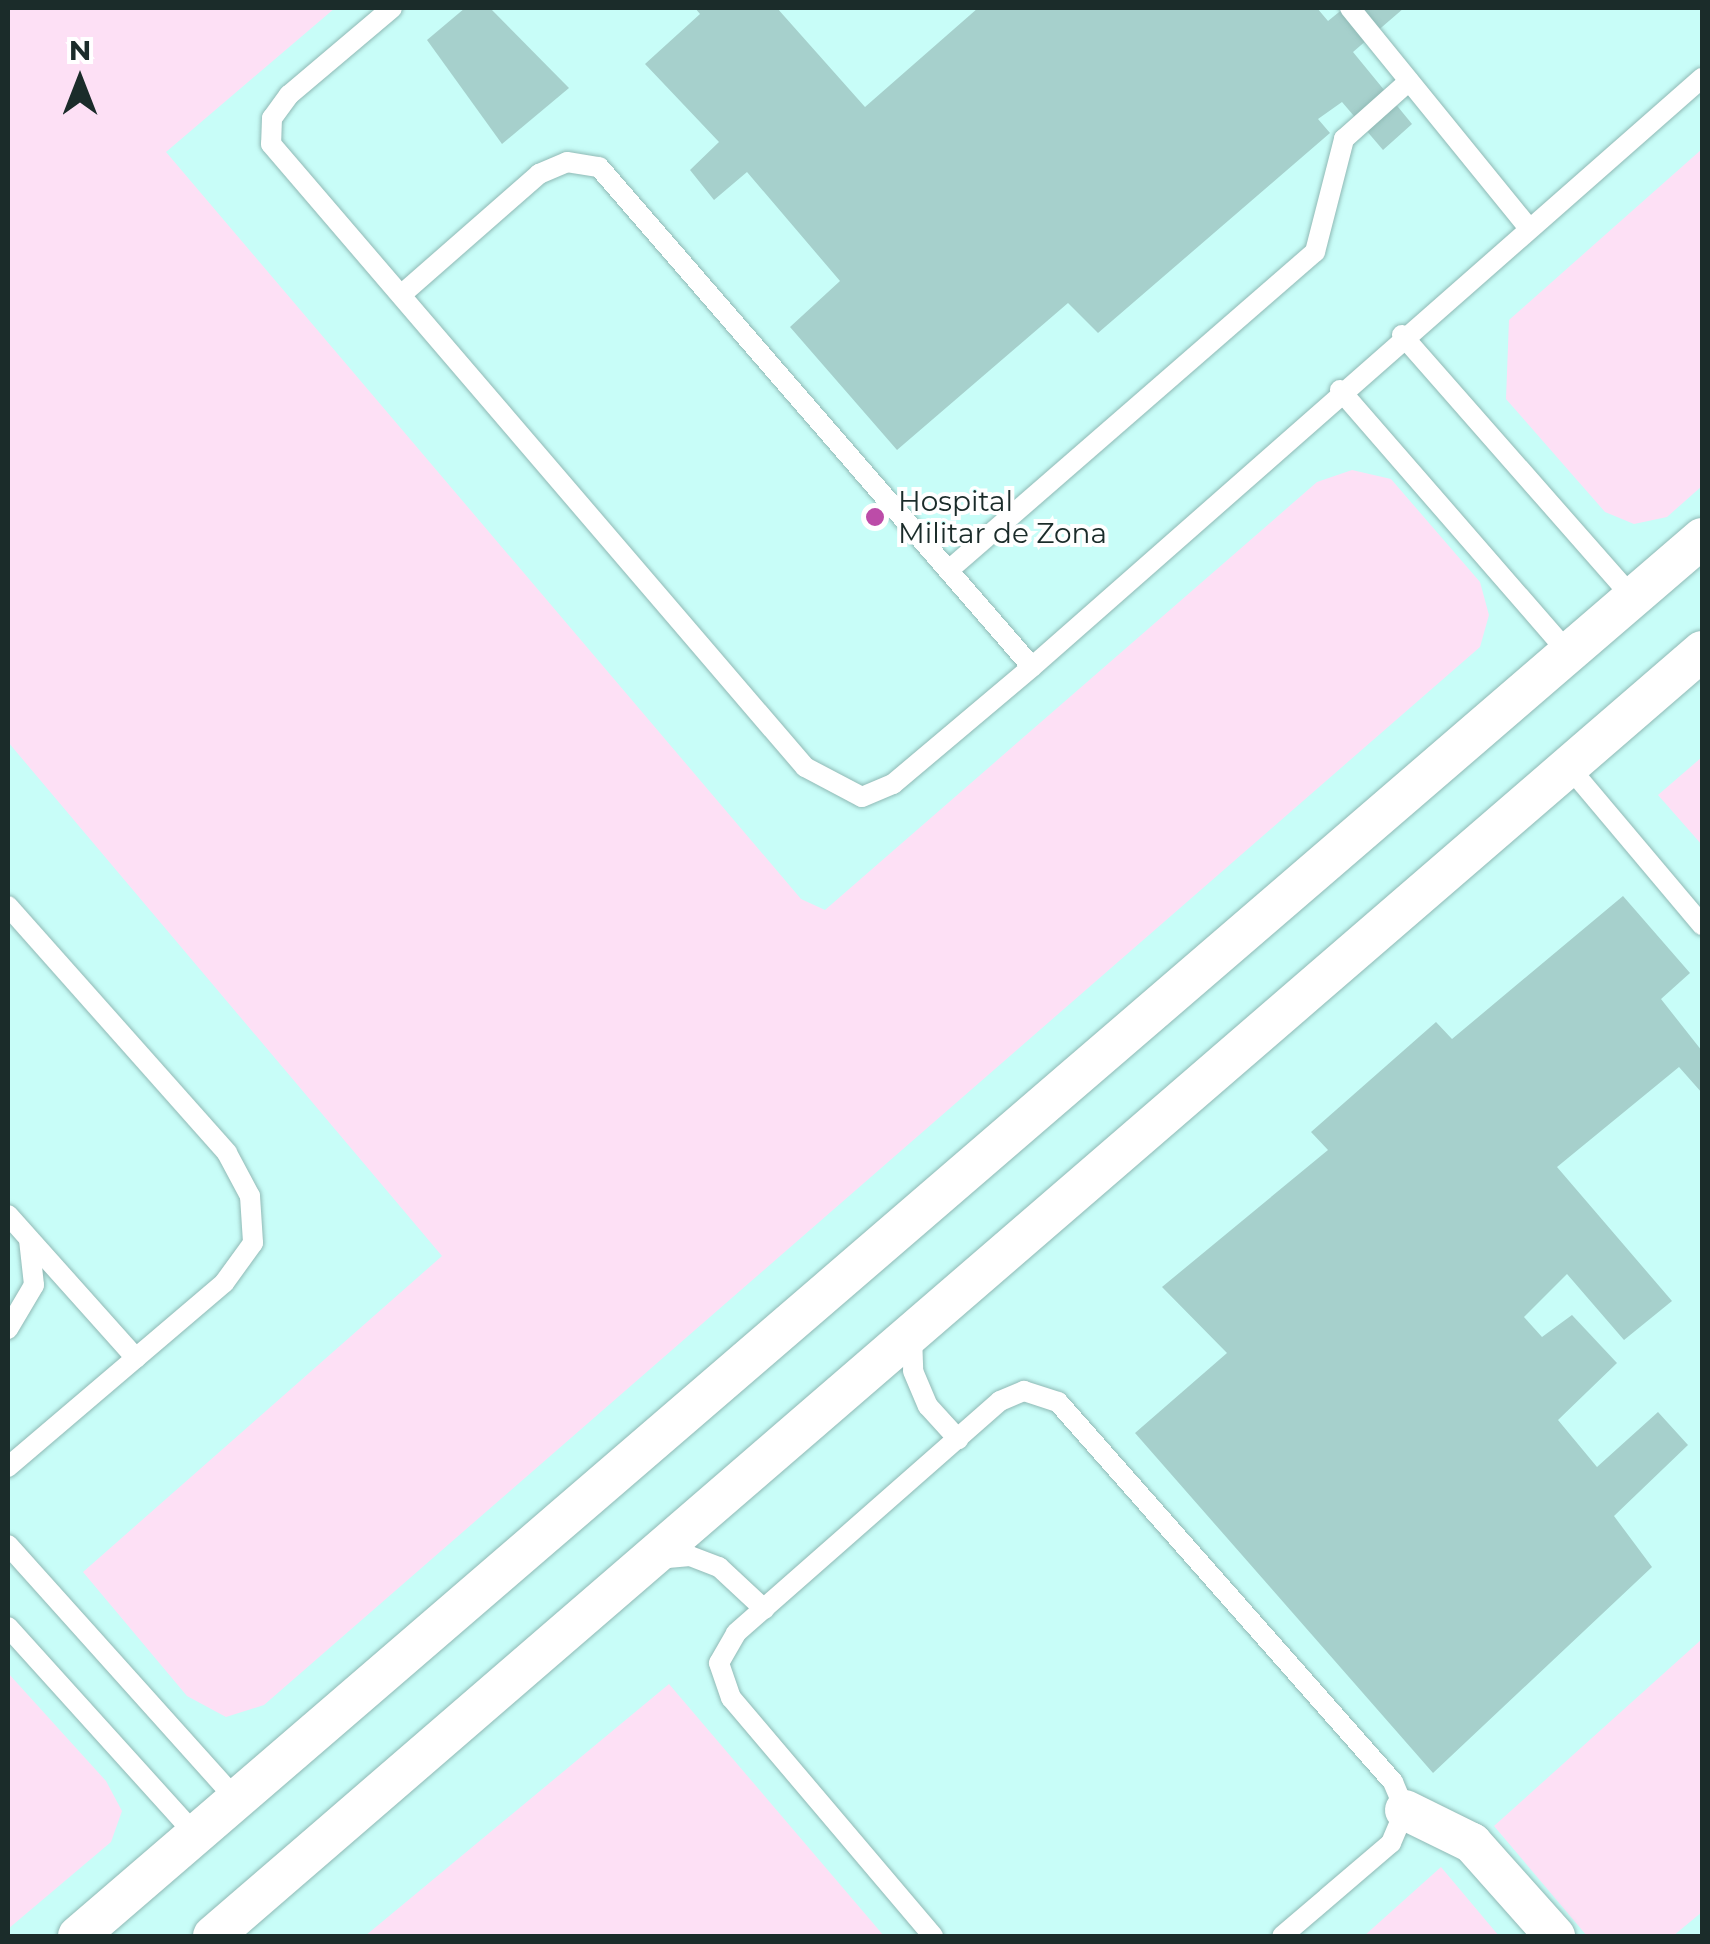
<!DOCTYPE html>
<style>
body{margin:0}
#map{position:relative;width:1710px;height:1944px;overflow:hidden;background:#f5fefd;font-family:Montserrat,sans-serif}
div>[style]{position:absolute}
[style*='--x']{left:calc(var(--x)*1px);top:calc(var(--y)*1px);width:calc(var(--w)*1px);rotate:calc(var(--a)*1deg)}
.built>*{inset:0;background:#c8fdf8}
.green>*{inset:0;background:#fde0f5}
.building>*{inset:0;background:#a6d0cc}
.roads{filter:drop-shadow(0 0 2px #90b9b5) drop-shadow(0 0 2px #90b9b5)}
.lane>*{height:20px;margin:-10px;padding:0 10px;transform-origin:10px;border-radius:10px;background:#fff}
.street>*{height:40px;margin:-20px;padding:0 20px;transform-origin:20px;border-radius:20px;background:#fff}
.dots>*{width:28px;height:28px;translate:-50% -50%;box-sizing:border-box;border:5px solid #fff;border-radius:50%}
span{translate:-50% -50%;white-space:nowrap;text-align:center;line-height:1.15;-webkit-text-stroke:8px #fff;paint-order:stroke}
.poi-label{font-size:28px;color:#1b2c2a}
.left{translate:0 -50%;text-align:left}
.frame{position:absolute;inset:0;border:10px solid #1b2c2a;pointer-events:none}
.north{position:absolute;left:30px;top:30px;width:100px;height:100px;-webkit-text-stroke:8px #fff;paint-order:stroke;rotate:0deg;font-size:28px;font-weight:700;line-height:40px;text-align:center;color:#1b2c2a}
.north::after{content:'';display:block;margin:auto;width:35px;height:45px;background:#1b2c2a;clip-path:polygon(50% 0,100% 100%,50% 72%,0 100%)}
</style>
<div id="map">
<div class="built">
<div style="clip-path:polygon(8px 8px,1702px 8px,1702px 1936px,8px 1936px)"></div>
</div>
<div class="green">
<div style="clip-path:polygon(8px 8px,335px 8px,166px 152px,801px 899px,825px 910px,1317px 482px,1352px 470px,1391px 479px,1480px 582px,1489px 615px,1480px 647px,264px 1705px,226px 1717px,187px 1696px,83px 1572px,442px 1256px,8px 742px)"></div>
<div style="clip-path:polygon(1702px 149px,1702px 486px,1667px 517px,1634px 524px,1605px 512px,1506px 399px,1509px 320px)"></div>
<div style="clip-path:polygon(1702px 757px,1702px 845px,1658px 795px)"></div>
<div style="clip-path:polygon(1702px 1639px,1702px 1912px,1673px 1936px,1587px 1936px,1494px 1826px)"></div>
<div style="clip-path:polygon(8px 1673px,106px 1781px,122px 1811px,111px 1842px,8px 1929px)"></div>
<div style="clip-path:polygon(669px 1684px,884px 1936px,365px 1936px)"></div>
<div style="clip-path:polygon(1441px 1867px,1499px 1936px,1364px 1936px)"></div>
</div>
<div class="building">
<div style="clip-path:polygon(465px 8px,490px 8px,569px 88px,502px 144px,427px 40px)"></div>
<div style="clip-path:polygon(695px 8px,777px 8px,865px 107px,978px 8px,1317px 8px,1328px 21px,1344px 8px,1404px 8px,1353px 52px,1412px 124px,1383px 150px,1342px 102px,1318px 119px,1330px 133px,1098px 333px,1068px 303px,897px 450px,790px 327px,840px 281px,747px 172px,714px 200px,690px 170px,719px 142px,645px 64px,700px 14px)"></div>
<div style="clip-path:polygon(1623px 896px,1690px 973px,1661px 999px,1702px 1051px,1702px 1093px,1679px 1067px,1557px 1167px,1672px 1301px,1624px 1340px,1567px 1274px,1524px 1317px,1542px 1337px,1572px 1315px,1617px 1363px,1558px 1420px,1597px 1467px,1658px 1412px,1688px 1445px,1614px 1516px,1652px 1567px,1433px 1773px,1135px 1433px,1227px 1353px,1162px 1287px,1328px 1150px,1311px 1132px,1436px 1022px,1452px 1039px)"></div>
</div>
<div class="roads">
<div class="lane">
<div style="--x:392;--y:8;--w:135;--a:139.8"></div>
<div style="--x:289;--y:95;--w:29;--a:126"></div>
<div style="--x:272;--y:118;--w:26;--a:92"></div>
<div style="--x:271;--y:144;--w:821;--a:49.4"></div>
<div style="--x:805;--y:767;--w:64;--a:27.8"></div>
<div style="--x:862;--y:797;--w:34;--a:-23"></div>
<div style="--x:893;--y:784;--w:182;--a:-40.1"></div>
<div style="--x:1032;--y:667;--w:892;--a:-41.32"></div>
<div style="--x:1350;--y:8;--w:282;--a:50.9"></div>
<div style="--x:401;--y:295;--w:184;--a:-41.2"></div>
<div style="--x:539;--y:174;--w:30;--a:-23"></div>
<div style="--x:567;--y:162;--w:32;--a:9"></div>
<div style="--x:599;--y:167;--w:661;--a:49.11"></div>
<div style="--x:1402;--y:335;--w:350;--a:48.7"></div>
<div style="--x:1340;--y:390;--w:349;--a:49"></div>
<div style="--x:949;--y:570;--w:485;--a:-41"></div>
<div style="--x:1315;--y:252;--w:117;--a:-75.6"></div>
<div style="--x:1344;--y:139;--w:87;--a:-41.7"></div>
<div style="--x:1569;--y:767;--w:207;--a:49.9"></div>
<div style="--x:8;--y:906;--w:330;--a:48.4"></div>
<div style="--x:227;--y:1153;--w:49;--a:61.9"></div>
<div style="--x:250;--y:1196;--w:47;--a:86.3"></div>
<div style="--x:253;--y:1243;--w:49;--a:125.9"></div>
<div style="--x:224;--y:1283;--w:284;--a:139.6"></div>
<div style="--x:8;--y:1215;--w:192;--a:48.2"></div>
<div style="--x:8;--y:1329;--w:51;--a:-59.4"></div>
<div style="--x:34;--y:1285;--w:45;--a:-96.3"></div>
<div style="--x:912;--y:1335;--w:36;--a:88"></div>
<div style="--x:913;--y:1371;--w:38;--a:67"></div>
<div style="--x:928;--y:1406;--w:45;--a:47.7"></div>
<div style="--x:8;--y:1545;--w:343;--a:48.1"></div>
<div style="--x:657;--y:1559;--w:33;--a:-5"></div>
<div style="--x:690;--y:1556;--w:31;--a:21"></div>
<div style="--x:719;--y:1567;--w:62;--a:43"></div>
<div style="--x:8;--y:1627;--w:280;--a:47.9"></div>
<div style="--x:933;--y:1936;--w:312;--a:-130.3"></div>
<div style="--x:731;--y:1698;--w:37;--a:-109"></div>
<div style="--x:719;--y:1663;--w:34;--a:-60"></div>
<div style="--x:736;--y:1633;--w:351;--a:-41.3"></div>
<div style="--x:1000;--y:1401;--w:26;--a:-23"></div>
<div style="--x:1024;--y:1391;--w:36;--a:18"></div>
<div style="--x:1058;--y:1402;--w:507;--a:48.6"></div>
<div style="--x:1393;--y:1782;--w:30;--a:67"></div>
<div style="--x:1405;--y:1810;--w:36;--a:113"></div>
<div style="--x:1391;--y:1843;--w:143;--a:139.5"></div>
</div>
<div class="street">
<div style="--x:1405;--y:1810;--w:75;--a:26.2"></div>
<div style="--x:1472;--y:1843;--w:125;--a:48.3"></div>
<div style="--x:78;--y:1936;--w:2143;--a:-40.72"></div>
<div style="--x:213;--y:1936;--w:1967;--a:-40.79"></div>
</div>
</div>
<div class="dots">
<div style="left:875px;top:517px;background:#bc4ca8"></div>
</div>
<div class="poi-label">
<span class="left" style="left:898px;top:517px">Hospital<br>Militar de Zona</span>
</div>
<div class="frame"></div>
<div class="north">N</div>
</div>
